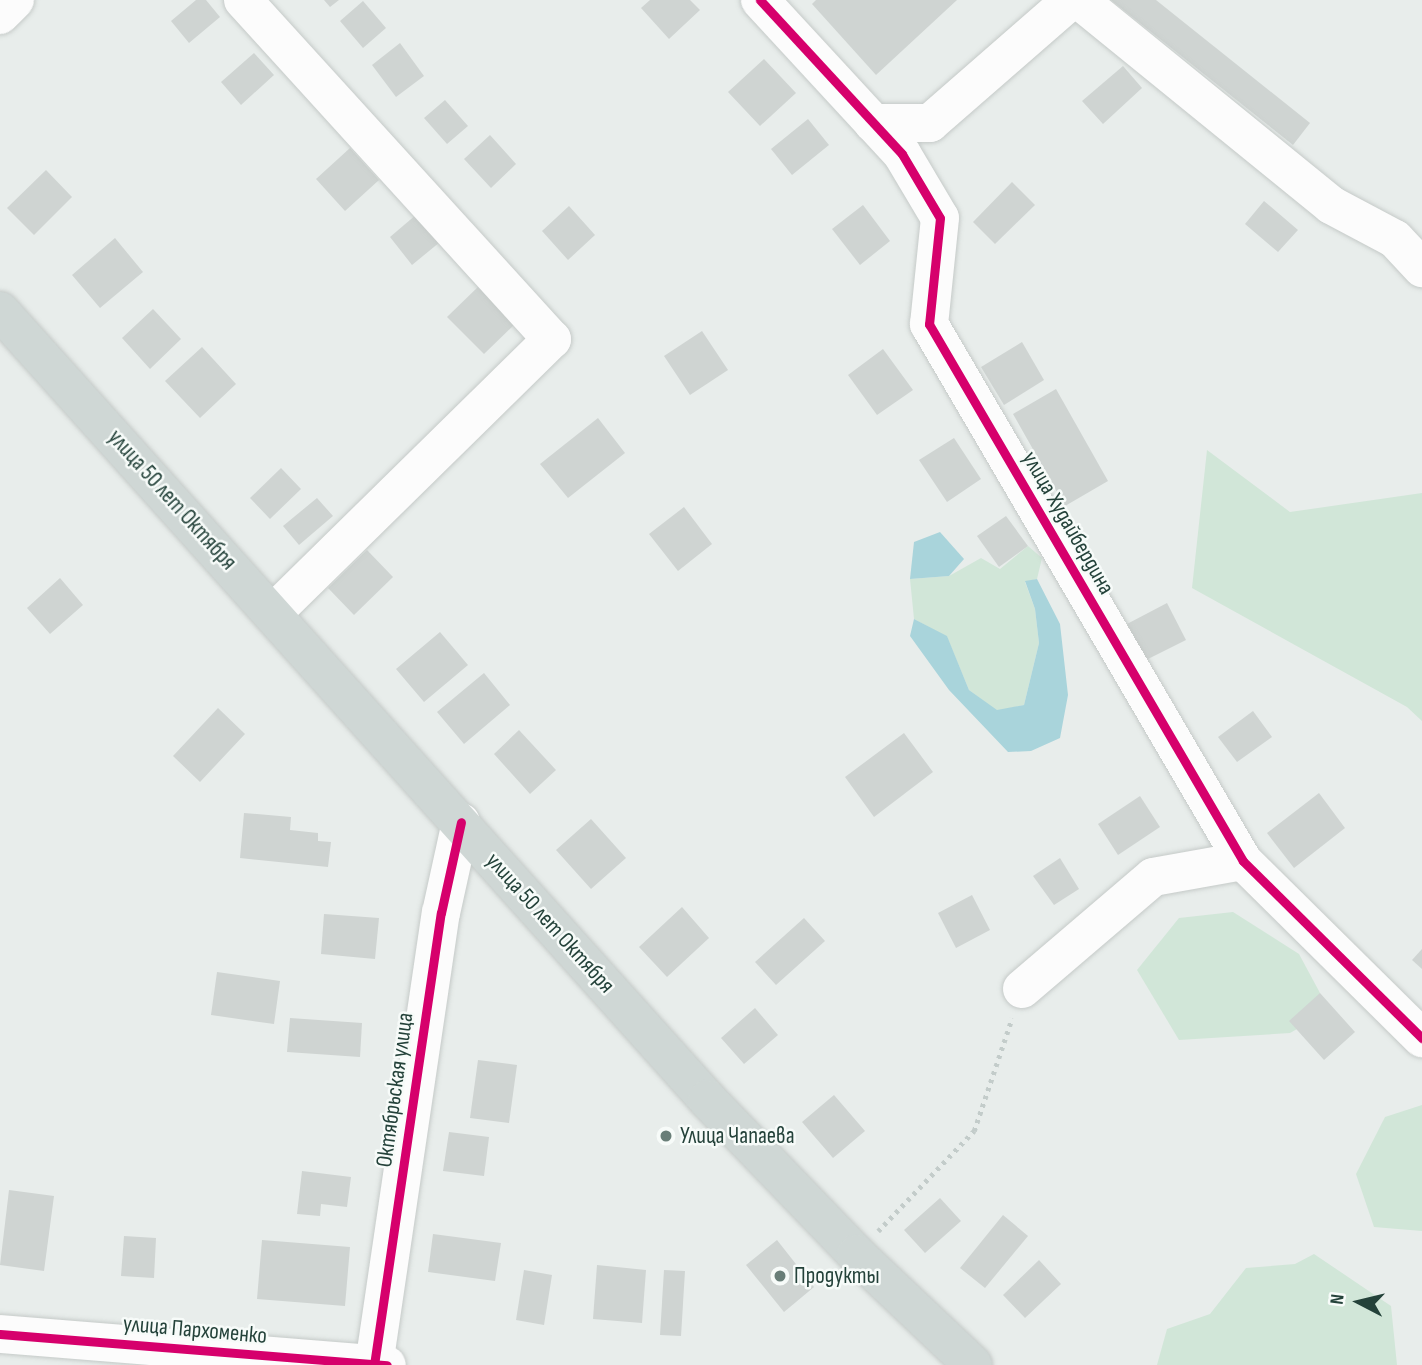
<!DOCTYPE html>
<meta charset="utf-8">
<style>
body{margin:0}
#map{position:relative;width:1422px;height:1365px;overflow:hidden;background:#e8edeb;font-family:"Sofia Sans Condensed",sans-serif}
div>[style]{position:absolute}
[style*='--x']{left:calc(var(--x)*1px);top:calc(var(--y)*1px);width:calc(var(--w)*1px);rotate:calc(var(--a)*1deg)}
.green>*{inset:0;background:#d1e6d8}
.water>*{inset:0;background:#a9d4db}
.building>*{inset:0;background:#cfd4d2}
.path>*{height:4.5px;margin-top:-2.25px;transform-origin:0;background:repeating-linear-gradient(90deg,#c3ccca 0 3.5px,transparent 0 8.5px)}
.roads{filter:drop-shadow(0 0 2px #c5cac8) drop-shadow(0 0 2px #c5cac8)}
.minor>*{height:38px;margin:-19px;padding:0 19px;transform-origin:19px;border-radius:19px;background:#fcfcfc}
.major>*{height:38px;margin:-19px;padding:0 19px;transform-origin:19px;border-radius:19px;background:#cfd7d5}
.cycleway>*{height:9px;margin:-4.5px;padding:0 4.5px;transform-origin:4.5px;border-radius:4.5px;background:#d6006c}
.dots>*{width:19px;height:19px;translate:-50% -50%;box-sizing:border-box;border:4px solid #f7fbf9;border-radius:50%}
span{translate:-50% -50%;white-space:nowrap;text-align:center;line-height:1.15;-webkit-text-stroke:5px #f7fbf9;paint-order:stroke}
.street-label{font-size:23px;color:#24423a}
.poi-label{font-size:23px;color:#24423a}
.left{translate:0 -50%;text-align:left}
.north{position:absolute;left:1324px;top:1267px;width:70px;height:70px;-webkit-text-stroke:5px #f7fbf9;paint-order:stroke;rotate:277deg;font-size:19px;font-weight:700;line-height:28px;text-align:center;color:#24423a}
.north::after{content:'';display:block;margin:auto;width:24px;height:32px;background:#24423a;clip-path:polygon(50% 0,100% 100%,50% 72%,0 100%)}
</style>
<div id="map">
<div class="green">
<div style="clip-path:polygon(1207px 450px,1290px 512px,1422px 493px,1422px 721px,1407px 707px,1192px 588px)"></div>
<div style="clip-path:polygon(1028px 546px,1042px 558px,1037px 579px,1025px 582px,1035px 609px,1039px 643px,1024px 705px,997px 711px,969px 690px,947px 637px,914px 619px,910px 579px,949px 576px,981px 558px,1000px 569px)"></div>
<div style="clip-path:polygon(1233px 912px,1299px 954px,1320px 993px,1320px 1016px,1290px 1033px,1179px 1040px,1137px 970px,1179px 918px)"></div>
<div style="clip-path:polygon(1422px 1105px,1422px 1231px,1374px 1227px,1356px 1174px,1385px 1117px)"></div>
<div style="clip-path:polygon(1314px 1254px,1391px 1306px,1397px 1365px,1157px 1365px,1167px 1329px,1210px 1314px,1246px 1268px,1295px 1264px)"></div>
</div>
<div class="water">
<div style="clip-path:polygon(940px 532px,964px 559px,949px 576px,910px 579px,914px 542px)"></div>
<div style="clip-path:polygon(1037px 579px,1060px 624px,1068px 695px,1060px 738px,1031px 751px,1008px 752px,949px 690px,910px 636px,914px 619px,947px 636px,969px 690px,997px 710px,1024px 705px,1039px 643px,1035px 609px,1025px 581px)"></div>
</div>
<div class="building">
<div style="clip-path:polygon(196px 0,206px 0,220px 17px,189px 43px,171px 21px)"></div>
<div style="clip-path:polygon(324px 0,339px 0,330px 7px)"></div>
<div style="clip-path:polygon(650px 0,690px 0,700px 10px,669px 39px,641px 8px)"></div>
<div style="clip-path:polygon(816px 0,957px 0,876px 75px,812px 4px)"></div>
<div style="clip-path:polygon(1111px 0,1156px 0,1310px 123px,1293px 145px)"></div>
<div style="clip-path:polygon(363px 1px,386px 28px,363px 48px,340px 21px)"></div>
<div style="clip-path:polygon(400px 43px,424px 76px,396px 97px,372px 65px)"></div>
<div style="clip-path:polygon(254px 53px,274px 75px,241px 105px,221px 82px)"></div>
<div style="clip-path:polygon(764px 59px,796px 93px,760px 126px,728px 92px)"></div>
<div style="clip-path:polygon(1123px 66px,1142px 88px,1103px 124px,1082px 101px)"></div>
<div style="clip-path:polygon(445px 100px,468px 126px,447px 144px,424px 118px)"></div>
<div style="clip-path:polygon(808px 119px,829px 145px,792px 175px,771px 149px)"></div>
<div style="clip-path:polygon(490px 135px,516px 164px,491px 188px,464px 159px)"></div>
<div style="clip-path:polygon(350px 148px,379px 180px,345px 211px,316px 179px)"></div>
<div style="clip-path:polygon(46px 170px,72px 197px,34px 235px,7px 208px)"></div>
<div style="clip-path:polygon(1012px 182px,1035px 205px,995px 244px,973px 222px)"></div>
<div style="clip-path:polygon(1264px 201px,1298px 230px,1278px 252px,1245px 224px)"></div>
<div style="clip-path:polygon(863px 205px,890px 241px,860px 265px,832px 229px)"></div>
<div style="clip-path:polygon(569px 206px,595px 235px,568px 260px,542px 231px)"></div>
<div style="clip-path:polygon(417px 214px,440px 242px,412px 265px,390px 237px)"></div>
<div style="clip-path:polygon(115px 238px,143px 272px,100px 308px,72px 275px)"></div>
<div style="clip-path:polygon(481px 284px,518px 321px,484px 354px,447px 317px)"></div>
<div style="clip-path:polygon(153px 309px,181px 339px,150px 369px,122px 338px)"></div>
<div style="clip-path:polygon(702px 331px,728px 370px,690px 395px,664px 356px)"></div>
<div style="clip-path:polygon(1022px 342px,1044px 380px,1004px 405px,981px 367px)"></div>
<div style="clip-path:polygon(202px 347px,236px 384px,200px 418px,165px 381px)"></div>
<div style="clip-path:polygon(883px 349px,913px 390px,877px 415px,848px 375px)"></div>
<div style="clip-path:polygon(1056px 389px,1108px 481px,1065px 506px,1013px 414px)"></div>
<div style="clip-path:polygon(598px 418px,625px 453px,568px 498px,540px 464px)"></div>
<div style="clip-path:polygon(954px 438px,981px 479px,947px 502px,919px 460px)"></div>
<div style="clip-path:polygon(281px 468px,301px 489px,270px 519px,250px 498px)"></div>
<div style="clip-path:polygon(317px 498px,333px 516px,299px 545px,283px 526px)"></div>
<div style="clip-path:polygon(684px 507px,712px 544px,678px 571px,649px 534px)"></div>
<div style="clip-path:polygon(1006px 516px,1028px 546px,999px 567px,977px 536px)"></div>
<div style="clip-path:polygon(367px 550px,393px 577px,354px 615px,328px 588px)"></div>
<div style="clip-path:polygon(60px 578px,83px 605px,50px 634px,27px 608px)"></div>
<div style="clip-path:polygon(1167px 603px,1186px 640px,1146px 660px,1127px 624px)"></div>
<div style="clip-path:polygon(440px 632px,468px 665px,424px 702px,396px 669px)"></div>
<div style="clip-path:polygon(484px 673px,510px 705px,464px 744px,437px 712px)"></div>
<div style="clip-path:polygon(218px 708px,245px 734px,200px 782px,173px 756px)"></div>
<div style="clip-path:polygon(1253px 711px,1272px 737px,1237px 762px,1218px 737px)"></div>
<div style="clip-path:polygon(519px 730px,556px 770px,530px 794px,494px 754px)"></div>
<div style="clip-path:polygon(904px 733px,933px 772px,874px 817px,845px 777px)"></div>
<div style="clip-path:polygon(1319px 793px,1345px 828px,1294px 868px,1267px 833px)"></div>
<div style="clip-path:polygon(1140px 796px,1160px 827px,1118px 855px,1098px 824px)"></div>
<div style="clip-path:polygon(244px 813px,291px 817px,290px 830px,318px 833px,318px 841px,331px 842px,328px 867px,240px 858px)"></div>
<div style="clip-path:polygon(591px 819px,626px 858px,591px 889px,556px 850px)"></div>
<div style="clip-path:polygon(1060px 858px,1079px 889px,1054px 905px,1033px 876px)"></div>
<div style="clip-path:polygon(972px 895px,990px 930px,956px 948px,938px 913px)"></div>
<div style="clip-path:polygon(682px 907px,709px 938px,667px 977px,639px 947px)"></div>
<div style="clip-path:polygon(324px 914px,379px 918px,375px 959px,321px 954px)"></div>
<div style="clip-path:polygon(804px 918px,825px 941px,776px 985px,755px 962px)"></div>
<div style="clip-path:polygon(1422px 949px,1422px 969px,1412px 960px)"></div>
<div style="clip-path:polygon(217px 972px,280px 981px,274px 1024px,211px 1015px)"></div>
<div style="clip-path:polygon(1320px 993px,1355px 1032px,1324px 1060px,1289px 1021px)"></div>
<div style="clip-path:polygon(755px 1008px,778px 1035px,744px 1064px,721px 1038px)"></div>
<div style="clip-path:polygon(290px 1018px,362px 1023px,360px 1057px,287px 1052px)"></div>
<div style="clip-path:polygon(478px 1060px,517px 1065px,509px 1123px,470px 1118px)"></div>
<div style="clip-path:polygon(834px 1095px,865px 1131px,833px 1158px,802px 1122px)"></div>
<div style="clip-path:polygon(449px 1132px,489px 1137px,484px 1176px,443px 1171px)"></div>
<div style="clip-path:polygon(302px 1171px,351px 1177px,347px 1207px,321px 1204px,320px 1216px,297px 1214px)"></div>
<div style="clip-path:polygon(9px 1190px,54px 1196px,44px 1271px,0 1265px)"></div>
<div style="clip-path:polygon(940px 1198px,961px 1221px,925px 1253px,904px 1230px)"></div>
<div style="clip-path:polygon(1003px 1215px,1028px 1236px,985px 1288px,960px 1268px)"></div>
<div style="clip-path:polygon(433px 1234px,501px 1243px,495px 1281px,428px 1272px)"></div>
<div style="clip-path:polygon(124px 1236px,156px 1238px,154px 1278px,121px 1276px)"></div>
<div style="clip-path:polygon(262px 1240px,350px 1247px,345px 1306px,257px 1299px)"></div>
<div style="clip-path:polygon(777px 1240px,814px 1287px,784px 1312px,746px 1265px)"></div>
<div style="clip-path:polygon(1039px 1260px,1061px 1284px,1025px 1318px,1003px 1295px)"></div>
<div style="clip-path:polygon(597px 1265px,646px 1270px,642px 1323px,593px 1319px)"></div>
<div style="clip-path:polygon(524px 1270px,552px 1275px,544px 1325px,516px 1320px)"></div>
<div style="clip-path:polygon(664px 1270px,685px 1271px,681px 1336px,660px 1335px)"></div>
</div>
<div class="path">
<div style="--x:878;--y:1231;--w:139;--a:-46.2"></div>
<div style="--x:974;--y:1131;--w:119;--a:-71.4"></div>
</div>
<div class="roads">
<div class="minor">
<div style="--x:243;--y:0;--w:459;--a:47.7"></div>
<div style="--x:552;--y:339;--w:391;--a:135.5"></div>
<div style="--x:760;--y:0;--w:209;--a:47.3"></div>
<div style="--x:902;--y:154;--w:74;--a:59.3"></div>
<div style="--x:940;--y:218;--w:107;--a:95.9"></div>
<div style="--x:929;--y:324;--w:622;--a:59.68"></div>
<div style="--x:1243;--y:861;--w:252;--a:44.7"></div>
<div style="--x:1079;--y:0;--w:325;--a:39.1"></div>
<div style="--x:1331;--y:205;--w:72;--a:28"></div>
<div style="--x:1395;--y:239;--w:40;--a:47"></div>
<div style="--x:0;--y:15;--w:21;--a:-45"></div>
<div style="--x:873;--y:123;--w:57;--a:0"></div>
<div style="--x:930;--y:123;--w:187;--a:-41.1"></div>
<div style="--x:1022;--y:989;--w:172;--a:-40.5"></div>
<div style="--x:1153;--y:877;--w:91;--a:-10.1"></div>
<div style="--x:0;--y:1334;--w:388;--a:4.6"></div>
<div style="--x:374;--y:1365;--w:457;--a:-81.6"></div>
<div style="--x:441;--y:913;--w:93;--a:-77.6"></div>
</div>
<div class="major">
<div style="--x:0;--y:311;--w:1059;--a:48.1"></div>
<div style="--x:707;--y:1099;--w:215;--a:46.1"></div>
<div style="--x:856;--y:1254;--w:161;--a:43.5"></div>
</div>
</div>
<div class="cycleway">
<div style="--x:760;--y:0;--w:209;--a:47.3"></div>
<div style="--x:902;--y:154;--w:74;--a:59.3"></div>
<div style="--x:940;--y:218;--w:107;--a:95.9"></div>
<div style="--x:929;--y:324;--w:622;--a:59.68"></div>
<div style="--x:1243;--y:861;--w:252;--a:44.7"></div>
<div style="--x:0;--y:1334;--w:388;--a:4.6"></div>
<div style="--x:374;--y:1365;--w:457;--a:-81.6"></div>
<div style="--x:441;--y:913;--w:93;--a:-77.6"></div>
</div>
<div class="dots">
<div style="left:666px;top:1136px;background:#697e78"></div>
<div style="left:780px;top:1276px;background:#697e78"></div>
</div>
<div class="street-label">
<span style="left:172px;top:500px;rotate:48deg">улица 50 лет Октября</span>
<span style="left:1068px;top:523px;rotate:60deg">улица Худайбердина</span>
<span style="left:550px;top:923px;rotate:48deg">улица 50 лет Октября</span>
<span style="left:395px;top:1090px;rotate:-82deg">Октябрьская улица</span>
<span style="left:195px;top:1330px;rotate:5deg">улица Пархоменко</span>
</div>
<div class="poi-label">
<span class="left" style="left:680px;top:1136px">Улица Чапаева</span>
<span class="left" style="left:794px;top:1276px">Продукты</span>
</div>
<div class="north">N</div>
</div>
